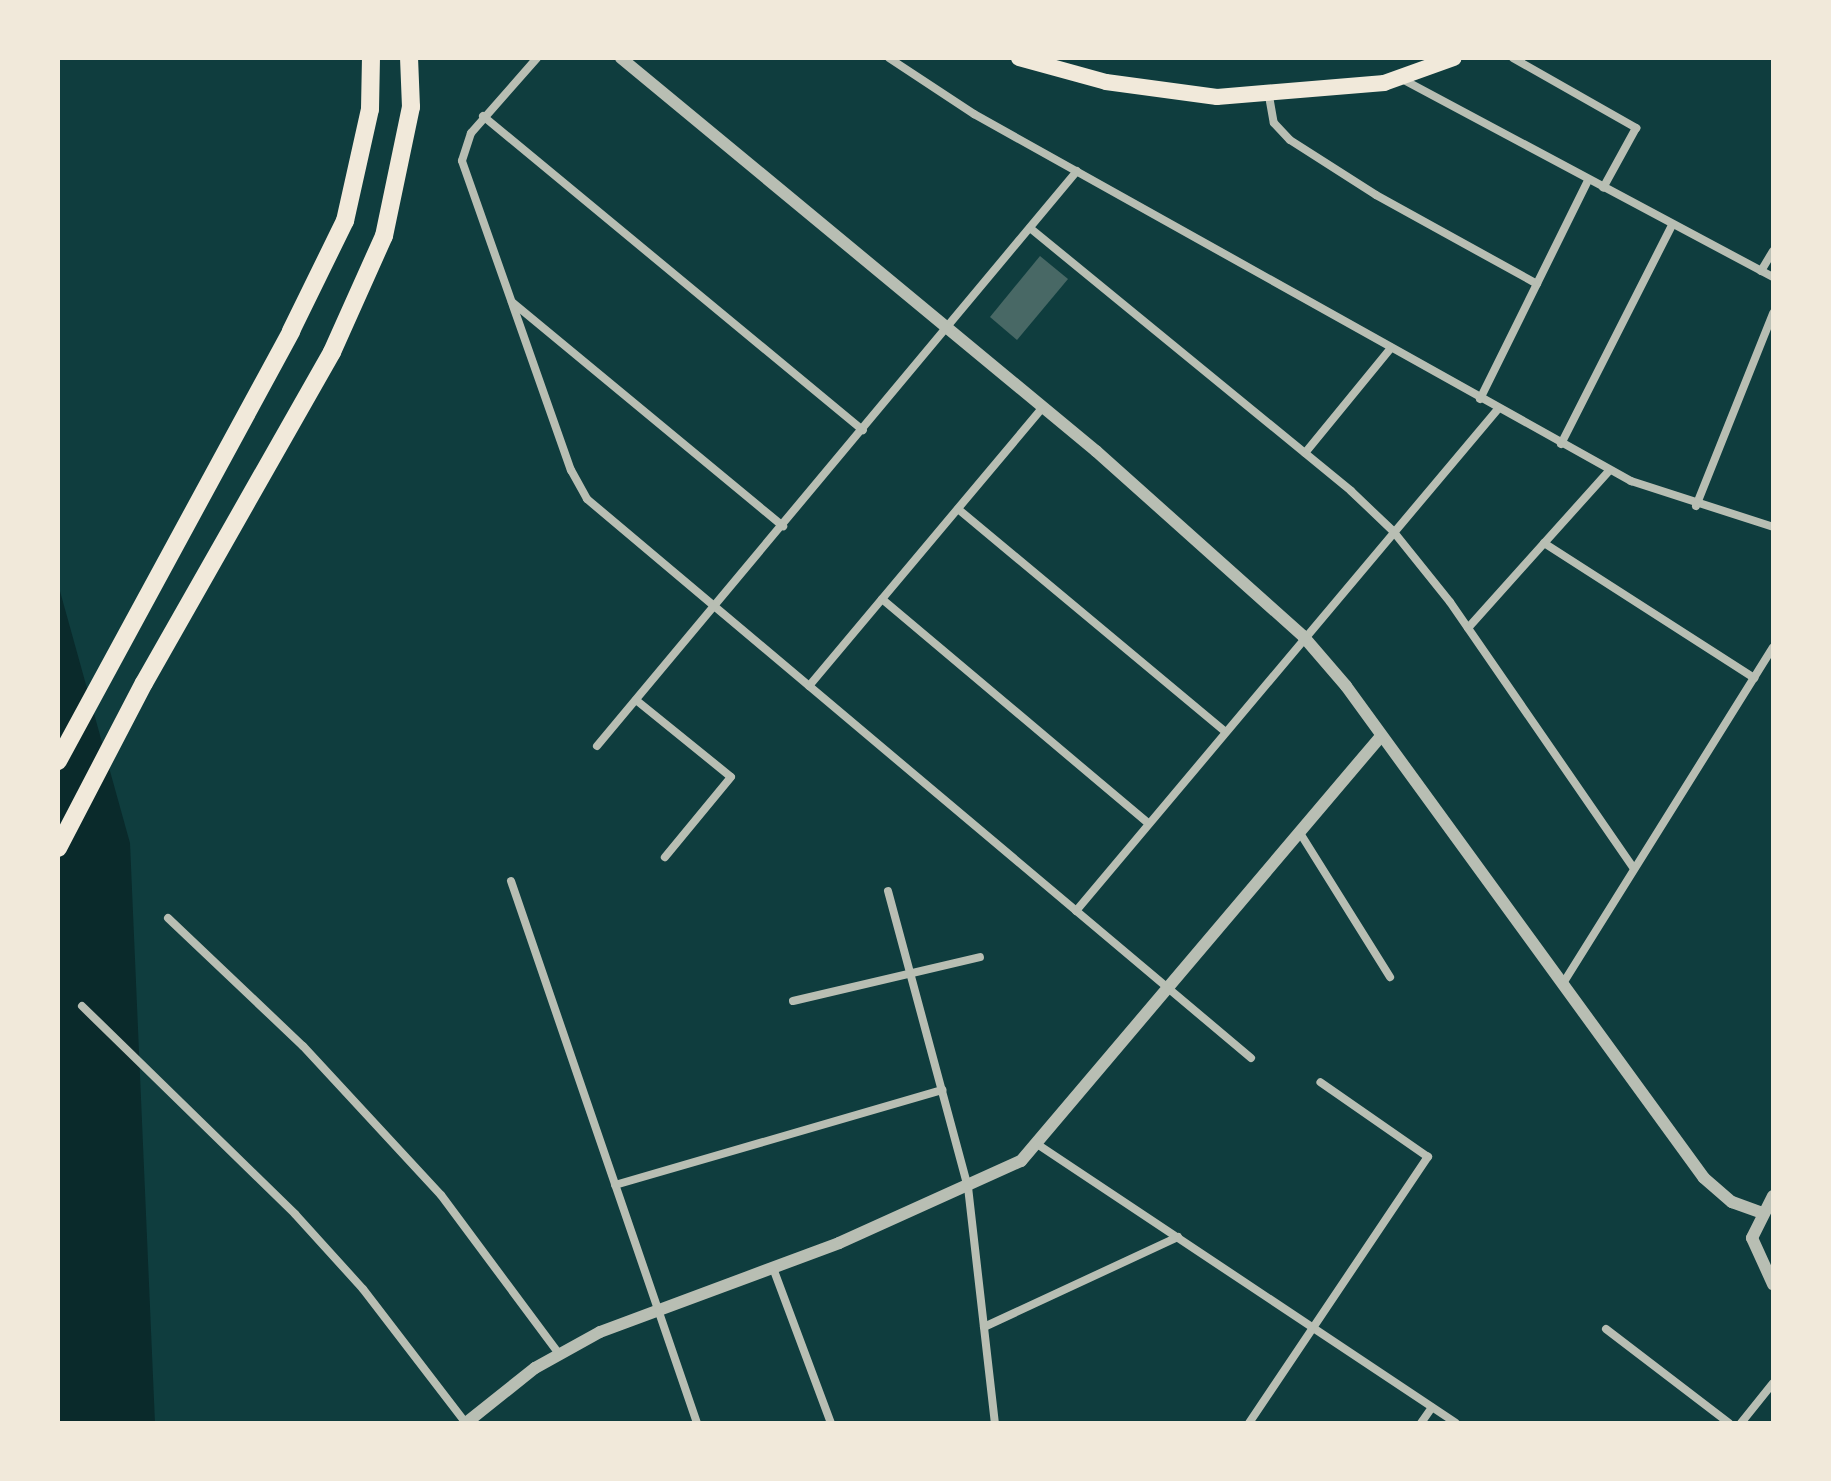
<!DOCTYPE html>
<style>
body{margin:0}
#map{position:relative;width:1831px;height:1481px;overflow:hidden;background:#0f3d3e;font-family:Barlow,sans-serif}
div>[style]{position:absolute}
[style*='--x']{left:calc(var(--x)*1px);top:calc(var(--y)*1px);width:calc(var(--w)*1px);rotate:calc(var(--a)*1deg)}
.water>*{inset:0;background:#0a2a2b}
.building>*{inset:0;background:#486865}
.minor>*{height:8px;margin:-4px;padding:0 4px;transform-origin:4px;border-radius:4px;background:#b8beb3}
.tertiary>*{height:12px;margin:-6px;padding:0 6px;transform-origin:6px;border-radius:6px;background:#b8beb3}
.primary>*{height:16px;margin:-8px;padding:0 8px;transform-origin:8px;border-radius:8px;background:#f1e9da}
.trunk>*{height:18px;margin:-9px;padding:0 9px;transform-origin:9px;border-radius:9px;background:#f1e9da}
span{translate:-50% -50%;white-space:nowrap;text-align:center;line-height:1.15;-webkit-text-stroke:7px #f1e9da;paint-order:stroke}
.frame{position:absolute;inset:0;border:60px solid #f1e9da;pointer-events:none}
</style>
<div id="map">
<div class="water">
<div style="clip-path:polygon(58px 584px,130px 843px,155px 1423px,58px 1423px)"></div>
</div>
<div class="building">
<div style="clip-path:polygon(1040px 256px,1068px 279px,1017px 340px,990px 317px)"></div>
</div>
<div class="minor">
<div style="--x:537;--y:58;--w:100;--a:131.3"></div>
<div style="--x:471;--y:133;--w:29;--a:108"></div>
<div style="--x:462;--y:161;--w:328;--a:70.6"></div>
<div style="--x:571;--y:470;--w:33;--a:61"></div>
<div style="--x:587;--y:499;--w:868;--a:40.09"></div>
<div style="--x:889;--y:58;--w:102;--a:33.4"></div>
<div style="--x:974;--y:114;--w:753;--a:29.19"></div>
<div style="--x:1631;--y:481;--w:149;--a:17.9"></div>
<div style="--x:1513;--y:58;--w:142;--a:29.6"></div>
<div style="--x:1636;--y:128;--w:68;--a:118.8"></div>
<div style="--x:1402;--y:79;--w:421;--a:28.1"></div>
<div style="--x:1269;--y:96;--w:27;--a:80"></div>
<div style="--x:1274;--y:123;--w:23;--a:47"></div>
<div style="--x:1290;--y:140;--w:102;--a:32.6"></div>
<div style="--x:1376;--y:195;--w:184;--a:28.9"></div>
<div style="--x:483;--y:116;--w:493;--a:39.6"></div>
<div style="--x:1030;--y:228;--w:415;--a:39.3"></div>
<div style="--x:1351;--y:491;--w:58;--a:43.6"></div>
<div style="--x:1393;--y:531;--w:91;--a:51.2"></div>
<div style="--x:1450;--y:602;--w:324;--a:55.4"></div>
<div style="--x:1761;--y:271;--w:23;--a:-59"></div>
<div style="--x:512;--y:302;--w:352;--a:39.6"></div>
<div style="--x:1480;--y:399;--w:244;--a:-63.7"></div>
<div style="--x:1561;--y:444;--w:246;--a:-63.1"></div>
<div style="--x:1305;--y:453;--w:136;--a:-50.7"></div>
<div style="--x:1696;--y:506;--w:208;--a:-68.2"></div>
<div style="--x:958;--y:509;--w:346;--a:39.8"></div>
<div style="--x:1544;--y:543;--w:250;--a:32.7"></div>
<div style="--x:882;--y:599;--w:348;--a:40.1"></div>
<div style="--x:1468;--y:628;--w:212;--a:-48.1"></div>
<div style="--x:809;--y:686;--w:364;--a:-50"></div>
<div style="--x:636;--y:700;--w:122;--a:39"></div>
<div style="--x:731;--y:777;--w:104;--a:129.5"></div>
<div style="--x:597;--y:746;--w:749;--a:-50.15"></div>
<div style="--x:1300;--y:833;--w:170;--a:58"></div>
<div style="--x:511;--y:881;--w:573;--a:71.06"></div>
<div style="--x:888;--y:891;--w:307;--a:74.9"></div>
<div style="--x:968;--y:1187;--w:238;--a:83.5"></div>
<div style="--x:1076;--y:911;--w:656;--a:-49.95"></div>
<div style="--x:168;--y:918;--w:186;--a:43.5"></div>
<div style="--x:303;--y:1046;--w:203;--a:47.2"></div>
<div style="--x:441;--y:1195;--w:198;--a:53.4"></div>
<div style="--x:1562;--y:985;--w:398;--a:-58"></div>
<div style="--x:793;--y:1001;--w:192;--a:-13.2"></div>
<div style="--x:82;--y:1006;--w:298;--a:44.3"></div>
<div style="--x:295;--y:1214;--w:101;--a:47.8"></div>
<div style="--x:363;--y:1289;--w:169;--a:52.5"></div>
<div style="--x:1037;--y:1144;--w:503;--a:33.66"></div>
<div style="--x:615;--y:1185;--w:341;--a:-16.2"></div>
<div style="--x:773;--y:1268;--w:165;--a:69.5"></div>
<div style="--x:984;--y:1327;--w:214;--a:-24.9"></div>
<div style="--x:1606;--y:1329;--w:155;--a:37.4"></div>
<div style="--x:1249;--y:1423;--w:321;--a:-56.1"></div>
<div style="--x:1428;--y:1157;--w:131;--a:-145.2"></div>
<div style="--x:1421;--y:1423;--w:19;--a:-55"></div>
<div style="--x:1741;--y:1423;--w:51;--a:-51.3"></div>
</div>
<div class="tertiary">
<div style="--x:621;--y:58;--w:617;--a:39.6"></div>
<div style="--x:1096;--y:451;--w:278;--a:41.8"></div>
<div style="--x:1303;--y:636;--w:66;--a:49.3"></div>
<div style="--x:1346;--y:686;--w:608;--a:53.96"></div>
<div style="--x:1704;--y:1178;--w:37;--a:41"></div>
<div style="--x:1732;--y:1202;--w:32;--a:20"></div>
<div style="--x:1773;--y:1196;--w:47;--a:116.6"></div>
<div style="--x:1752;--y:1238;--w:51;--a:65.5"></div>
<div style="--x:466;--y:1423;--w:88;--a:-38.6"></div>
<div style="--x:535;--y:1368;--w:74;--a:-29"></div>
<div style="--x:600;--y:1332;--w:255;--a:-20.4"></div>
<div style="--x:839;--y:1243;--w:200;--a:-24.3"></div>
<div style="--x:1021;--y:1161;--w:557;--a:-49.73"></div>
</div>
<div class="primary">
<div style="--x:1019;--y:58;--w:90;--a:15.4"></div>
<div style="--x:1106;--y:82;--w:112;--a:7.7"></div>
<div style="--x:1217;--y:97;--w:168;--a:-4.8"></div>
<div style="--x:1384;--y:83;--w:74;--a:-19.7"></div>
</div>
<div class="trunk">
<div style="--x:58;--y:761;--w:489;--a:-61.5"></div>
<div style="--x:291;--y:331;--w:123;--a:-63.9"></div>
<div style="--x:345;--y:221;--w:115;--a:-77.4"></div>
<div style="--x:370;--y:109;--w:51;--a:-88.9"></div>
<div style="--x:58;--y:848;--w:186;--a:-62.5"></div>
<div style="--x:144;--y:683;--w:381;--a:-60.4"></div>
<div style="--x:332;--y:352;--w:127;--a:-65.9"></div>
<div style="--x:384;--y:236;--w:132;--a:-78.2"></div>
<div style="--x:411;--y:107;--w:49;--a:-92.3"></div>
</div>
<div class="frame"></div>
</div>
